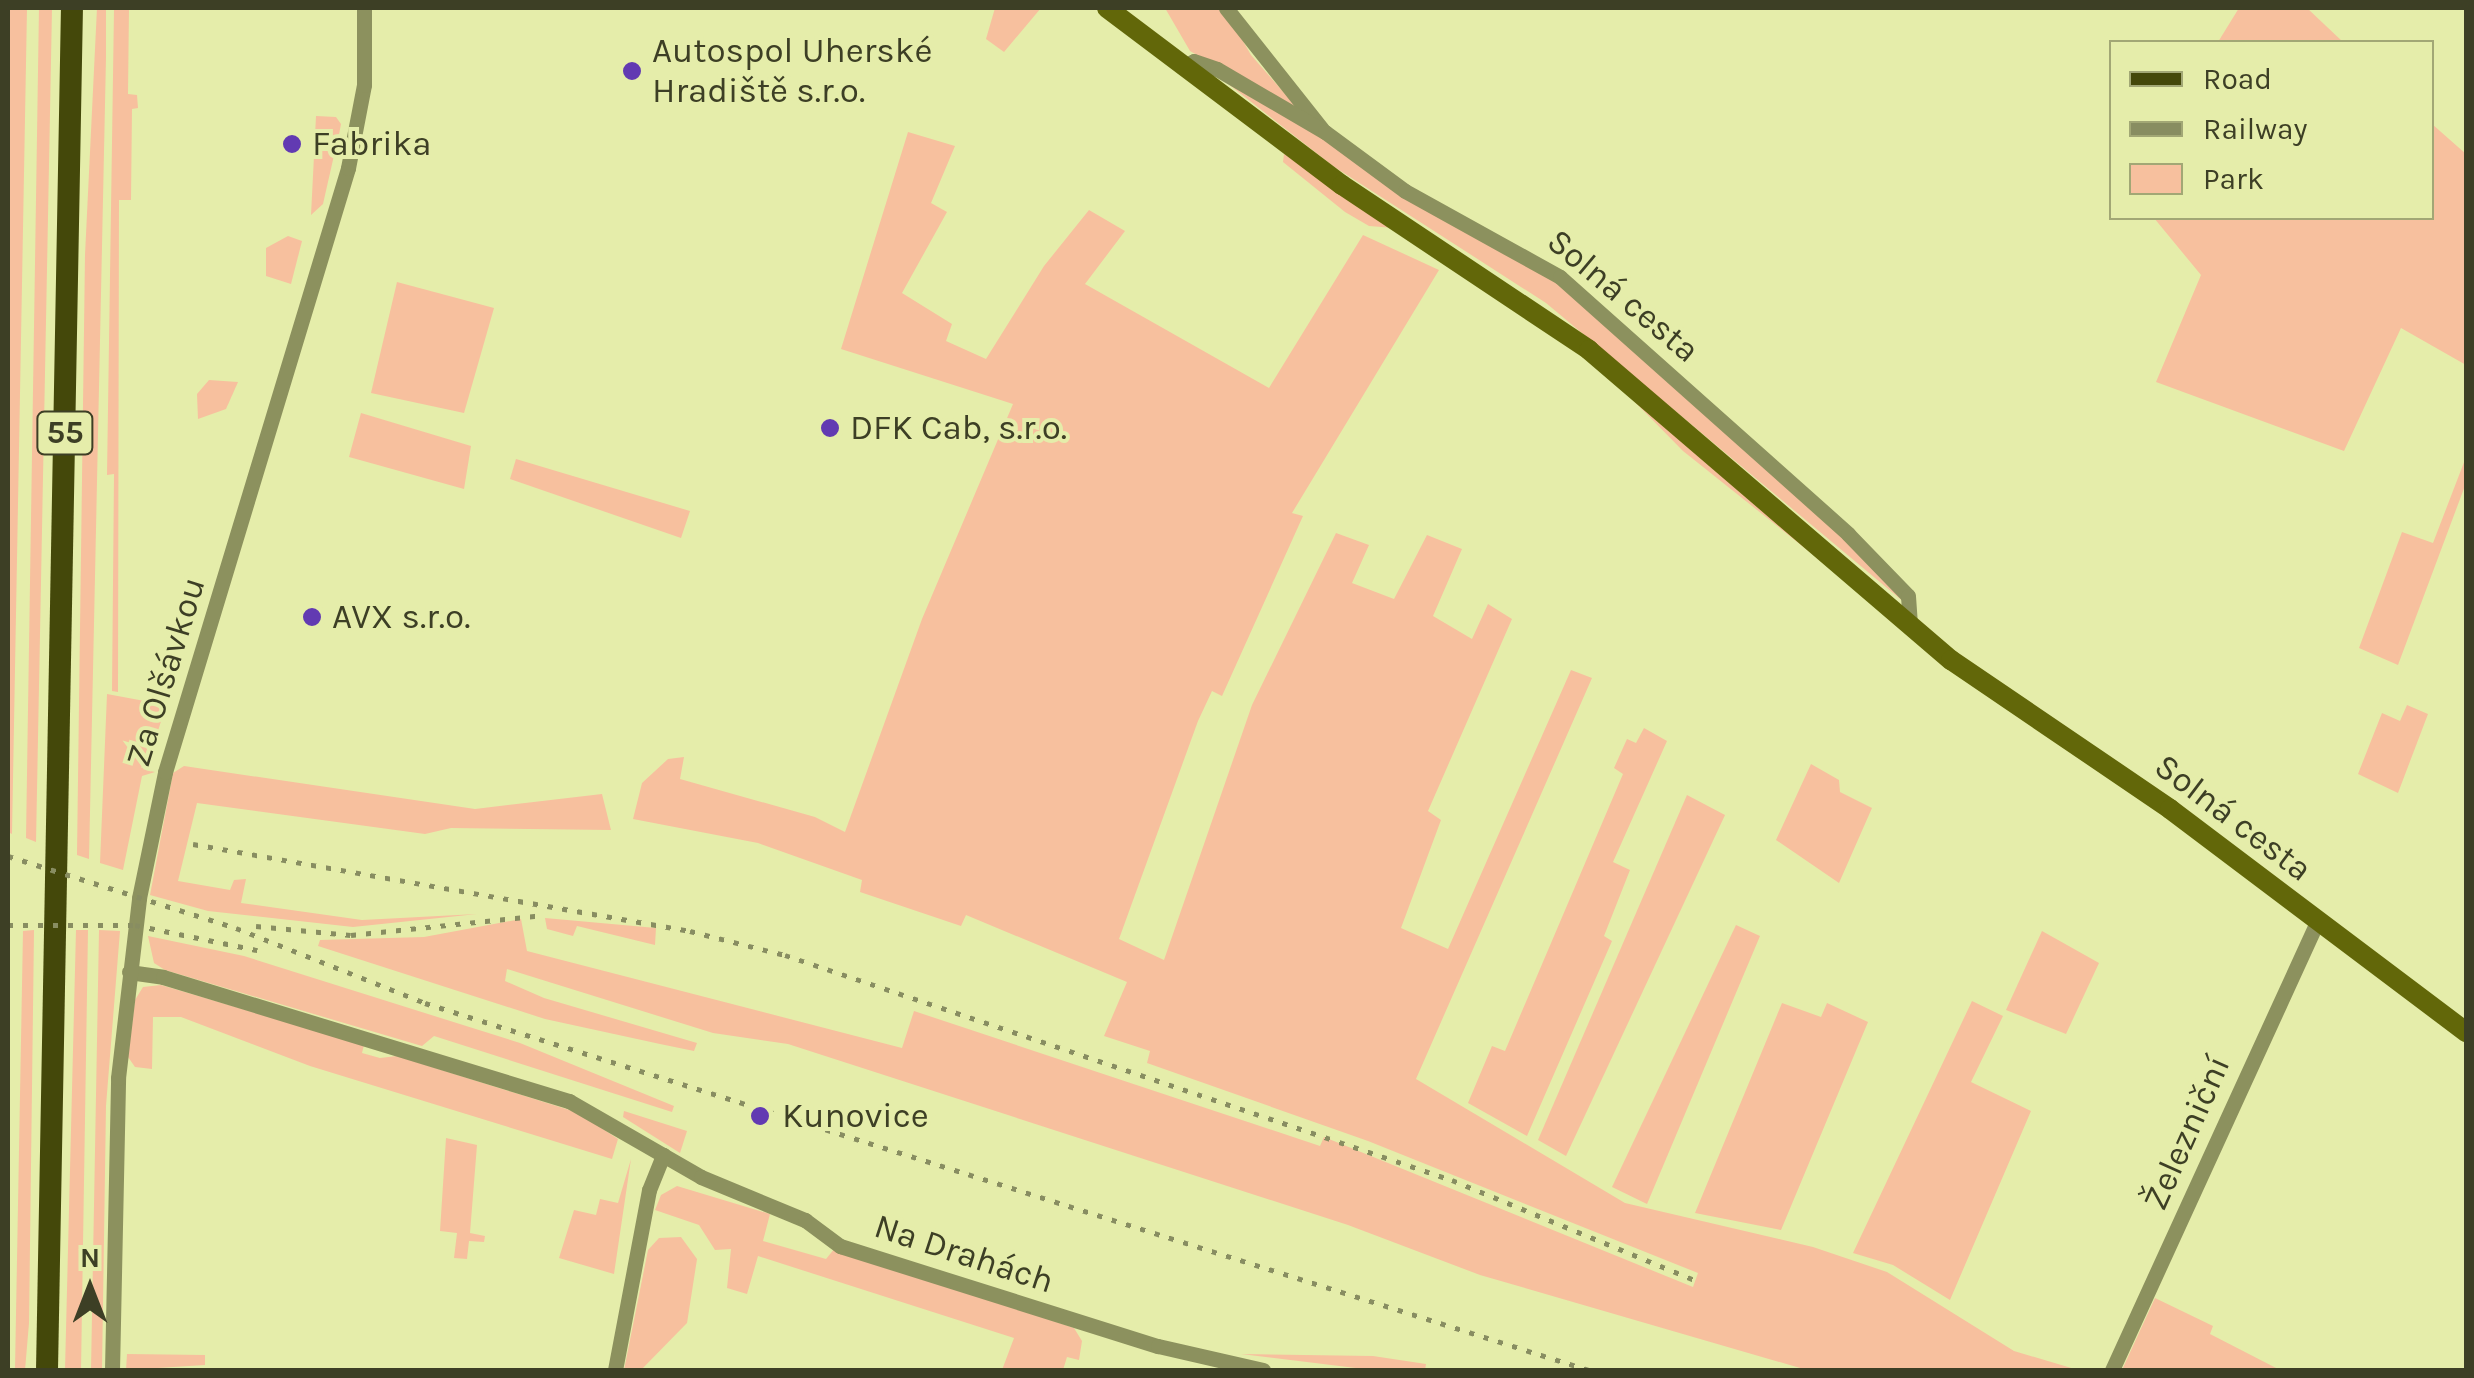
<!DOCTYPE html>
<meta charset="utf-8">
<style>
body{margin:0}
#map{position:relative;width:2474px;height:1378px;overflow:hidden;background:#e5edaa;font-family:Karla,sans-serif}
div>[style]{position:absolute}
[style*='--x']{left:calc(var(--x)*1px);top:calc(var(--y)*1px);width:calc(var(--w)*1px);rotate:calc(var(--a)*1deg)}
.green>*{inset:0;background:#f7c09e}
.street>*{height:15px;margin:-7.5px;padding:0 7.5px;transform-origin:7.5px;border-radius:7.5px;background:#8c915e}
.secondary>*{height:20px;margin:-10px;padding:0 10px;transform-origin:10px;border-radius:10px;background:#626709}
.primary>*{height:22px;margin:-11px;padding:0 11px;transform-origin:11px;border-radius:11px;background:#44480a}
.rail>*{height:5px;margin-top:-2.5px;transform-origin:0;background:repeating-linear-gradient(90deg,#888d61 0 5px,transparent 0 15px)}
.dots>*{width:28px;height:28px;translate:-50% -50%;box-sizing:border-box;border:5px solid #e5edaa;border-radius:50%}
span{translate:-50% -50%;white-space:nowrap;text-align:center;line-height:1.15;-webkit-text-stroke:8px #e5edaa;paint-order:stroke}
.shield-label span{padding:2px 8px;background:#e5edaa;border:2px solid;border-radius:8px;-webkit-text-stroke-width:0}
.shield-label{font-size:32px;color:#3d3f25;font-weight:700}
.poi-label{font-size:35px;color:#3d3f25}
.left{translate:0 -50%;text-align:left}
.street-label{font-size:35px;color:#3d3f25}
.frame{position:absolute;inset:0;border:10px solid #3d3f25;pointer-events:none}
.legend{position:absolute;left:2109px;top:40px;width:325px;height:180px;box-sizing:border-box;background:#e5edaa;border:2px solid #a2a775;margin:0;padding:12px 18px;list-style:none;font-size:30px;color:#3d3f25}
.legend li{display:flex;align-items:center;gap:20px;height:50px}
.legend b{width:50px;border:2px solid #a2a775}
.north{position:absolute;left:40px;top:1238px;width:100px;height:100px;-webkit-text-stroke:8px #e5edaa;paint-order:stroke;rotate:0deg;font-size:28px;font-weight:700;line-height:40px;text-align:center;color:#3d3f25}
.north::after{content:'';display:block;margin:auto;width:35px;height:45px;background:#3d3f25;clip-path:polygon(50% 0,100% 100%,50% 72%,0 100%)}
</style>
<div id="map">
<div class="green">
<div style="clip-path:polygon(8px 8px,27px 8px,12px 834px,8px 832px)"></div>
<div style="clip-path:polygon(39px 8px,52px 8px,36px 842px,26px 838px)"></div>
<div style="clip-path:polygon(97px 8px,106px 8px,106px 57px,89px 859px,77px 855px,85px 255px)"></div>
<div style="clip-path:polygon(129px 8px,128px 94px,137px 95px,138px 108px,132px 109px,131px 200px,119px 200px,118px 692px,112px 691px,114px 474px,107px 475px,114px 9px)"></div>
<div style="clip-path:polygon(995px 8px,1041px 8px,1004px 52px,986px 39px)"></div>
<div style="clip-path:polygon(1165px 8px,1224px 8px,1251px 55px,1307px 119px,1190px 51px)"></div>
<div style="clip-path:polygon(2239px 8px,2307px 8px,2343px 42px,2218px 42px)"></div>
<div style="clip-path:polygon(1213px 72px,1545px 271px,1851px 540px,1905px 603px,1546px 303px,1333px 166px)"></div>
<div style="clip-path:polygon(316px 116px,336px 117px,341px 124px,337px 145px,321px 146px,321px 151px,335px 151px,323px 204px,311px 215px)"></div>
<div style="clip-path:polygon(2432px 124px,2466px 154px,2466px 365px,2401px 328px,2344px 451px,2156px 382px,2201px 275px,2154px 218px,2432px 218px)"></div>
<div style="clip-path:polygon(908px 132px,955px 146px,931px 203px,947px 212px,902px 293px,952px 324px,946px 341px,986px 359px,1044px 266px,1089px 210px,1125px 231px,1085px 284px,1269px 388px,1363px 235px,1439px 270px,1292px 513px,1303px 516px,1222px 696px,1212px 691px,1198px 721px,1119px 939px,1164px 960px,1252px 705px,1336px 533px,1369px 545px,1352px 583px,1394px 599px,1427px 535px,1462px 549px,1433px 616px,1472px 639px,1488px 604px,1512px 619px,1428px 811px,1441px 820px,1401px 928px,1448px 949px,1571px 670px,1592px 678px,1416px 1079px,1625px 1203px,1813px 1247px,1887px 1272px,2014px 1351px,2078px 1370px,1807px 1370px,1480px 1275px,1348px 1225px,788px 1044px,713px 1033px,507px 969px,505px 981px,544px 998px,697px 1043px,694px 1051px,660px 1044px,545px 1019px,318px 946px,320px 940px,424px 937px,521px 919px,527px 951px,902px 1048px,914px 1011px,1320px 1146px,1324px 1137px,1693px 1287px,1698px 1273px,1368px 1141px,1147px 1063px,1150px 1051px,1104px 1036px,1127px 982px,966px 915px,961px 926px,860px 892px,862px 880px,758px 843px,633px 819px,642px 783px,668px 759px,684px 757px,680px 779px,815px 817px,845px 832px,922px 619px,1013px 404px,841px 349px)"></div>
<div style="clip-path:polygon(1284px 154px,1394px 228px,1369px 226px,1345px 212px,1283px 162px)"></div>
<div style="clip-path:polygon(288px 236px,302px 241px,291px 284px,266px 276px,266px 248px)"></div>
<div style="clip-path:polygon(397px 282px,494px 308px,464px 413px,371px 393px)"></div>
<div style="clip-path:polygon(209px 380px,238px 382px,226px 409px,198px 419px,197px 394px)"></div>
<div style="clip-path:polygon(1630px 397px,1850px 584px,1683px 451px)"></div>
<div style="clip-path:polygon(361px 413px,471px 446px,464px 489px,349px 457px)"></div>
<div style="clip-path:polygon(2466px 457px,2466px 483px,2398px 665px,2359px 648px,2402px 532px,2433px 543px)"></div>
<div style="clip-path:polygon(516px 459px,690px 511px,681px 538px,510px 479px)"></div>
<div style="clip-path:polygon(107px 694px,166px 705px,146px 770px,155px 772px,142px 776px,123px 870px,100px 863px)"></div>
<div style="clip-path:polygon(2407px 705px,2428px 714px,2398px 793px,2358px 774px,2382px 713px,2400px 721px)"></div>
<div style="clip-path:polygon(1644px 728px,1667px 741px,1613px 862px,1630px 870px,1604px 936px,1612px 941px,1527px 1136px,1468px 1103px,1492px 1046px,1505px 1051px,1623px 774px,1614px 768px,1627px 739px,1636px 743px)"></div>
<div style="clip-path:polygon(1811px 764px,1839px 780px,1840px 792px,1872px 808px,1839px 883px,1776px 840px)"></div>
<div style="clip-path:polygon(184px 766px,475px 809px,602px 794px,611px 830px,451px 828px,425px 834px,197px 803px,178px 881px,230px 890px,234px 880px,246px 879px,241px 903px,362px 920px,477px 914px,353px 927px,208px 911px,150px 895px,173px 773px)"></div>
<div style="clip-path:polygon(1687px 795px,1725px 815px,1566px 1156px,1538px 1140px)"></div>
<div style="clip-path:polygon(545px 918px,656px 928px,655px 945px,577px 926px,573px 936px,547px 929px)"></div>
<div style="clip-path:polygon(1736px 925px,1760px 936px,1647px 1204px,1612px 1187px)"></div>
<div style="clip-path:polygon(34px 930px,29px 1323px,25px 1370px,15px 1370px,23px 931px)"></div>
<div style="clip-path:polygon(76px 930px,88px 930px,81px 1370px,65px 1370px)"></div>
<div style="clip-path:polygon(99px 930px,120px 931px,106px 1106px,102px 1370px,91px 1370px)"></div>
<div style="clip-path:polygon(2042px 931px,2099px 963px,2066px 1034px,2006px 1010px)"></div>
<div style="clip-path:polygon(148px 936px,244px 956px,520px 1043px,674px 1106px,672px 1112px,434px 1036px,422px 1046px,165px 970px,154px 963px)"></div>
<div style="clip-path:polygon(161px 985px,364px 1045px,362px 1053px,380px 1058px,397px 1056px,579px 1113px,618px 1139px,612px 1159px,310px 1066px,181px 1017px,153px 1017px,152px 1069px,135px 1067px,128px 1057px,135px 1000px,143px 987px)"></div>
<div style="clip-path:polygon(1972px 1001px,2003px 1016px,1971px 1082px,2031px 1111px,1950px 1300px,1893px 1265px,1853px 1253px)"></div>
<div style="clip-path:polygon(1782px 1003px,1821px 1017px,1827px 1003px,1868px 1022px,1781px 1230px,1695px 1213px)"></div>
<div style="clip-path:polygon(624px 1111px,687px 1131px,680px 1153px,623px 1117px)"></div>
<div style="clip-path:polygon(446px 1138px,477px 1145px,470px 1233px,485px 1236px,484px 1242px,469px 1241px,467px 1259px,454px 1258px,457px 1233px,440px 1231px)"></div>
<div style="clip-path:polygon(631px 1159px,614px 1274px,559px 1258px,574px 1210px,596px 1215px,600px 1199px,618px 1203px)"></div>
<div style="clip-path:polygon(677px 1186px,770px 1214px,763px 1241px,826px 1259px,835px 1248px,1074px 1328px,1082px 1341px,1079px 1360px,1067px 1357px,1063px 1370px,1002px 1370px,1014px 1338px,758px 1256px,747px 1294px,727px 1288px,731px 1249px,715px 1250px,699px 1225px,655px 1210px,661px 1195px)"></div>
<div style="clip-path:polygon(681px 1237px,697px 1259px,687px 1323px,641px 1370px,624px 1370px,648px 1250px,659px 1238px)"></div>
<div style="clip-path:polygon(2155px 1298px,2213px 1326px,2210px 1334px,2280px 1370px,2122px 1370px)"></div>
<div style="clip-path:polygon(127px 1354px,205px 1355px,205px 1365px,126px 1370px)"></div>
<div style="clip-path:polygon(1241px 1354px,1373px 1356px,1426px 1364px,1425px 1370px,1372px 1370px)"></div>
</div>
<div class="street">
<div style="--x:1226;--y:8;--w:154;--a:51.6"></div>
<div style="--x:1182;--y:67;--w:13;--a:-27"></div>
<div style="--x:1194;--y:61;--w:24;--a:19"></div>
<div style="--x:1217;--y:69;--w:125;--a:30.3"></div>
<div style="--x:1325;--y:132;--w:99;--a:36.4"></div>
<div style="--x:1405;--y:191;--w:177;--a:29"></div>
<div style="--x:1560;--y:277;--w:386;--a:41.7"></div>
<div style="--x:1848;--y:534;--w:86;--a:45.9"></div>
<div style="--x:1908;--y:596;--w:28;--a:86"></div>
<div style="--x:129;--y:972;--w:34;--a:8"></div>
<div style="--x:163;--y:977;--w:425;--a:17"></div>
<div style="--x:569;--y:1101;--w:152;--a:29.9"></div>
<div style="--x:701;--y:1177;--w:113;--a:22.5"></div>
<div style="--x:805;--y:1220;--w:44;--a:36.6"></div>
<div style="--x:840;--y:1246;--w:333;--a:17.5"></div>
<div style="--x:1158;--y:1346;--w:108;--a:12.9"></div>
<div style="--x:112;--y:1370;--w:292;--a:-88.8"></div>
<div style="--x:118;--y:1078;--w:181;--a:-83.3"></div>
<div style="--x:139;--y:898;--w:129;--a:-78.3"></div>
<div style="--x:165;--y:772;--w:631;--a:-73.14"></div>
<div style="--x:348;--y:168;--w:85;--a:-79.1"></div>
<div style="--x:364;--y:85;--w:77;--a:-90"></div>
<div style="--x:615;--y:1370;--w:183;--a:-79.3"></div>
<div style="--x:649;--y:1190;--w:38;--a:-68"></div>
<div style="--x:2112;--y:1370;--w:493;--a:-65.4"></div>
</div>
<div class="secondary">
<div style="--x:1107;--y:8;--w:294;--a:37"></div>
<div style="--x:1342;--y:185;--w:297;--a:33.7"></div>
<div style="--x:1589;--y:350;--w:477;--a:40.6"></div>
<div style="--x:1951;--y:660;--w:265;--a:34.2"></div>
<div style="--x:2170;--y:809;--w:371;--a:37"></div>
</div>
<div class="primary">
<div style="--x:47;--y:1370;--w:1362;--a:-88.95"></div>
</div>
<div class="rail">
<div style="--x:193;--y:844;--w:505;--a:9.93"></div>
<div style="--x:690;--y:931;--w:98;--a:14.2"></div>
<div style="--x:785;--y:955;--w:704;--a:18.64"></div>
<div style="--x:1452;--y:1180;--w:263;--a:22.4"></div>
<div style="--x:8;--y:856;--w:239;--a:17.5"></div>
<div style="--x:236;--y:928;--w:203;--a:21.6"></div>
<div style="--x:425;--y:1003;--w:1220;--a:17.5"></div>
<div style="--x:8;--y:925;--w:127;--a:0"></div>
<div style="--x:135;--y:925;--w:125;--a:11.6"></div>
<div style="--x:256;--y:926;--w:95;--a:5.4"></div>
<div style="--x:351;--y:935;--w:194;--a:-5.9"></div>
</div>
<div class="dots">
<div style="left:632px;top:71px;background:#623ab2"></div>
<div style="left:292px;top:144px;background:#623ab2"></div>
<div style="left:830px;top:428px;background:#623ab2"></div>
<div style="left:312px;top:617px;background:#623ab2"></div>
<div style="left:760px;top:1116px;background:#623ab2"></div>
</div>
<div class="shield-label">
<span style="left:65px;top:433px">55</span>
</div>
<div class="poi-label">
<span class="left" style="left:652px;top:71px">Autospol Uherské<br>Hradiště s.r.o.</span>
<span class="left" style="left:312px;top:144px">Fabrika</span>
<span class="left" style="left:850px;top:428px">DFK Cab, s.r.o.</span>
<span class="left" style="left:332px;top:617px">AVX s.r.o.</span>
<span class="left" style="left:782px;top:1116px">Kunovice</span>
</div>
<div class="street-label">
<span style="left:1623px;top:296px;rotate:40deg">Solná cesta</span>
<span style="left:166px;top:672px;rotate:-73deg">Za Olšávkou</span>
<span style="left:2233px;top:818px;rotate:37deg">Solná cesta</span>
<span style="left:2187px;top:1133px;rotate:-66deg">Železniční</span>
<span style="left:964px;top:1254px;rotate:18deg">Na Drahách</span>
</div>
<div class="frame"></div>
<ul class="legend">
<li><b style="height:12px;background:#44480a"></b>Road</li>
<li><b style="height:12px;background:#888d61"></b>Railway</li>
<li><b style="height:28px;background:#f7c09e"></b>Park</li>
</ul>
<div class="north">N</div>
</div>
